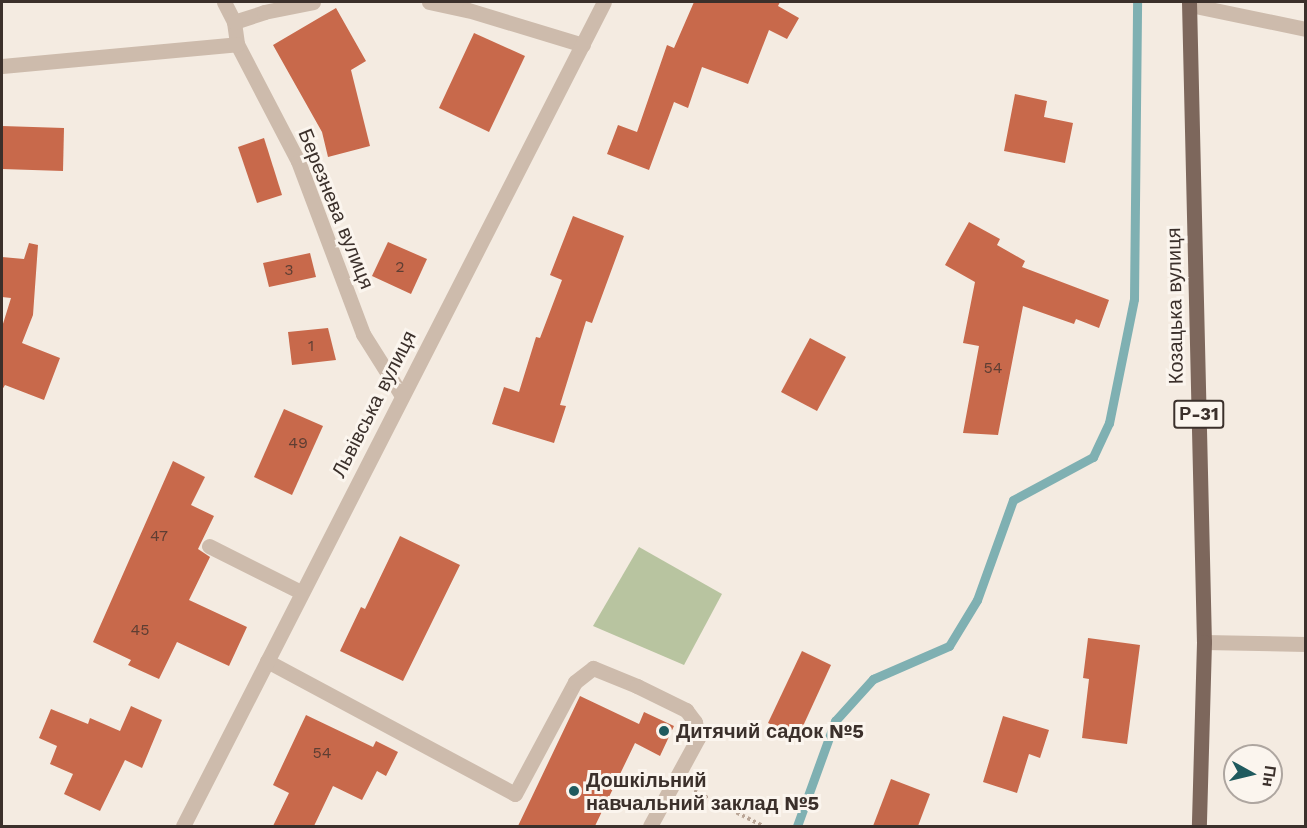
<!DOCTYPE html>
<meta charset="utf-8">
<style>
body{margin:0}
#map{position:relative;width:1307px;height:828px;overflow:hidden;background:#f4ebe1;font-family:"Work Sans",sans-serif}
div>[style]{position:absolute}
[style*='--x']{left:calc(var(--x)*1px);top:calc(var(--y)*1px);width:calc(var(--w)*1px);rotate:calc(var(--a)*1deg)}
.green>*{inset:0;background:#b8c4a0}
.stream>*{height:9px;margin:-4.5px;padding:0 4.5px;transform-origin:4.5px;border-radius:4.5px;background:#7fb0b2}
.building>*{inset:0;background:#c8694b}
.path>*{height:4px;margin-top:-2px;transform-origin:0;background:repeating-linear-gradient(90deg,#b9a596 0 3px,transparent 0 6px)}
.service>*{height:15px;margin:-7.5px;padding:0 7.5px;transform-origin:7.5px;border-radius:7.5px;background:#cdbbac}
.minor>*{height:15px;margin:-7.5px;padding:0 7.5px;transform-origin:7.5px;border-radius:7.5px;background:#cdbbac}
.primary>*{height:15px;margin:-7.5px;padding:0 7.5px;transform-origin:7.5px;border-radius:7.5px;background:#7d675c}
.dots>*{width:16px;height:16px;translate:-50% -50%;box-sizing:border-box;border:3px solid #fbf5ee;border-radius:50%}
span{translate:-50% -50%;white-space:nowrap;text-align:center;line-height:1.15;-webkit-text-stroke:6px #fbf5ee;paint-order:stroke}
.number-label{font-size:16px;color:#5e3e33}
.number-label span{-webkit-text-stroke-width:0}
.shield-label span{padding:2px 4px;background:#fbf5ee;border:2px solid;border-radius:4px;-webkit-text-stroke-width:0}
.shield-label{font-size:18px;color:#3b302b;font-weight:700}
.street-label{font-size:20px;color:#3b302b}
.poi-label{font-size:20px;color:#3b302b;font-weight:700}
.left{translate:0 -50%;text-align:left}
.frame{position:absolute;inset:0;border:3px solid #3b302b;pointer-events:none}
.north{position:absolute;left:1223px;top:744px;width:60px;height:60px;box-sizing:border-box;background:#fbf5ee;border:2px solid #aea6a0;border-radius:50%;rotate:98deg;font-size:16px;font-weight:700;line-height:24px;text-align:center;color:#3b302b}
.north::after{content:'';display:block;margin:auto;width:21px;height:27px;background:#1f5a5e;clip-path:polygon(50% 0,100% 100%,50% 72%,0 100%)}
</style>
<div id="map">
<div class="green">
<div style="clip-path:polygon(639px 547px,722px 594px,684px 665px,593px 626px)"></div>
</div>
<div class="stream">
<div style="--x:797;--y:826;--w:112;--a:-70.1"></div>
<div style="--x:835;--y:721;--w:57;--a:-47.9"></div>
<div style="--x:873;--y:679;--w:83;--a:-23.5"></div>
<div style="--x:949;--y:646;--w:54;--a:-58.7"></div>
<div style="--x:977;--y:600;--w:106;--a:-70.2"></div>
<div style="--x:1013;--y:500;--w:91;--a:-28.3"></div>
<div style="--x:1093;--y:457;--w:38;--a:-65"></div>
<div style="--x:1109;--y:423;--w:126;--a:-78.6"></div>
<div style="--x:1134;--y:299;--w:297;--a:-89.4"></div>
</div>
<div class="building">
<div style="clip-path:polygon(694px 2px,780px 2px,778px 6px,799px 18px,787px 39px,769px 30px,748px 84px,702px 67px,688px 108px,674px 102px,649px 170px,607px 154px,618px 125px,637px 132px,667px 45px,674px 48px)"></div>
<div style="clip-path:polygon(336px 8px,366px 61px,351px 70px,370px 146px,328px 157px,322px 132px,273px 45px)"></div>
<div style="clip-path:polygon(474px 33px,525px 56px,489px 132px,439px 108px)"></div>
<div style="clip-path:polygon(1015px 94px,1047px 101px,1044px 117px,1073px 123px,1065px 163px,1004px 151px)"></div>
<div style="clip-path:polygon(2px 126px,64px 128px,63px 171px,2px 169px)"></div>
<div style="clip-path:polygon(264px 138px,282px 195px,257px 203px,238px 147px)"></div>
<div style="clip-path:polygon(573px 216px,624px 236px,592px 323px,586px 321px,560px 405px,566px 406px,554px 443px,492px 424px,504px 387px,519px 392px,536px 337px,540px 338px,562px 280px,550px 275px)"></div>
<div style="clip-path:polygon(969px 222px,1000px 239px,997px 245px,1025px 261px,1022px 267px,1109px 300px,1099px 328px,1076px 319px,1074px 324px,1023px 306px,998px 435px,963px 433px,979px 346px,963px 343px,975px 282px,945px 265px)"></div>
<div style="clip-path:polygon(388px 242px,427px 259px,411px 294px,372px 276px)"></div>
<div style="clip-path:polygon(29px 243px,38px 245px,33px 315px,22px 343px,60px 358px,44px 400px,5px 385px,2px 390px,2px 327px,11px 298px,2px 297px,2px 257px,24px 259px)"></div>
<div style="clip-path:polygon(310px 253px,316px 277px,269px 287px,263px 263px)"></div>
<div style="clip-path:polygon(328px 328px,336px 360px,292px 365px,288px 332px)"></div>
<div style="clip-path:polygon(810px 338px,846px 357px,817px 411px,781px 392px)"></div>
<div style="clip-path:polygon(284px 409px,323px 426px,292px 495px,254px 477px)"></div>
<div style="clip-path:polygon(173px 461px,205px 477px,191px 505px,214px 516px,198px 549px,210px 557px,189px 600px,247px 627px,229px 666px,177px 642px,159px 679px,128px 665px,131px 660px,93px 642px)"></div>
<div style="clip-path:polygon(400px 536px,460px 565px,403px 681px,340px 651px,361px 607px,365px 609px)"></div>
<div style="clip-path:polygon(1088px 638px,1140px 645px,1127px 744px,1082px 738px,1089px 679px,1083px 678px)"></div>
<div style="clip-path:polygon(802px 651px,831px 665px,798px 737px,768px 723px)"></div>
<div style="clip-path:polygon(580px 696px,639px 724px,644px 712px,674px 726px,660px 756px,635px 743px,595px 826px,518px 826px)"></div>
<div style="clip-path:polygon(131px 706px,162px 720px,142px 768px,125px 760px,100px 811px,64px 794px,73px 774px,50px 764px,57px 746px,39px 738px,51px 709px,88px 724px,90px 718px,120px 731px)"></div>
<div style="clip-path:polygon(306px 715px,373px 747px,376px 741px,398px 752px,386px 776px,377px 771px,362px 800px,333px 786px,314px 826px,273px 826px,289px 793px,273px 785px)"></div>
<div style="clip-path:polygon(1003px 716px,1049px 730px,1040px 758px,1029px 754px,1017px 793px,983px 782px)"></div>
<div style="clip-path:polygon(891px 779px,930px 794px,918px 826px,873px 826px)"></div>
</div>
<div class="path">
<div style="--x:694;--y:791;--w:77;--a:26.9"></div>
</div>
<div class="service">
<div style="--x:209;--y:546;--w:103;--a:26.6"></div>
<div style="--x:267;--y:661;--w:281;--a:28.2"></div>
<div style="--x:515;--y:794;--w:127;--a:-61.8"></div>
<div style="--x:575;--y:682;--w:23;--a:-38"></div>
<div style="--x:593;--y:668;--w:48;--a:22.2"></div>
<div style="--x:637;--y:686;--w:55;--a:26.1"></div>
<div style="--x:686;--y:710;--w:15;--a:53"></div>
<div style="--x:695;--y:722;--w:16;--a:79"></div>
<div style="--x:698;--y:738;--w:100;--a:118.6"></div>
</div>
<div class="minor">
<div style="--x:224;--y:2;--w:22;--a:63"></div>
<div style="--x:234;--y:22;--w:22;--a:82"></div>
<div style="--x:237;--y:44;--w:132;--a:62.5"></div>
<div style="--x:298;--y:161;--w:185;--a:69.4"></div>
<div style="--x:363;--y:334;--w:73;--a:57.8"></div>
<div style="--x:429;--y:2;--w:40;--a:12"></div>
<div style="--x:468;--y:10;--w:120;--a:16.9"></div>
<div style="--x:1190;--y:5;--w:118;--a:11.7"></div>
<div style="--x:234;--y:22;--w:32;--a:-18"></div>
<div style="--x:264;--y:12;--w:50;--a:-11.5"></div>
<div style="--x:2;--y:66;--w:236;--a:-5.3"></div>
<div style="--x:1204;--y:642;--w:102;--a:1.1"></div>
<div style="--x:183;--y:826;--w:925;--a:-62.94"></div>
</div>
<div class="primary">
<div style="--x:1189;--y:2;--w:640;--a:88.66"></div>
<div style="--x:1204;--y:642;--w:184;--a:91.6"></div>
</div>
<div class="dots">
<div style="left:664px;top:731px;background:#1f5a5e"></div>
<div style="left:574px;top:791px;background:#1f5a5e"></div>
</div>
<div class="number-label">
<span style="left:400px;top:267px">2</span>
<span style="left:289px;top:270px">3</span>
<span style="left:311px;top:346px">1</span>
<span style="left:993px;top:368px">54</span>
<span style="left:298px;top:443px">49</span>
<span style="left:159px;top:536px">47</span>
<span style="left:140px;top:630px">45</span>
<span style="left:322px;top:753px">54</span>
</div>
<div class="shield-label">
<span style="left:1199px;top:414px">Р-31</span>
</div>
<div class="street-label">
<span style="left:336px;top:209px;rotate:68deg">Березнева вулиця</span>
<span style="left:1175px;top:306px;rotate:-91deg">Козацька вулиця</span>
<span style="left:374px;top:404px;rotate:-63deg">Львівська вулиця</span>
</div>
<div class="poi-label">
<span class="left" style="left:676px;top:731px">Дитячий садок №5</span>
<span class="left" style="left:586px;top:792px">Дошкільний<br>навчальний заклад №5</span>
</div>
<div class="frame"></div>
<div class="north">Пн</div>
</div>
